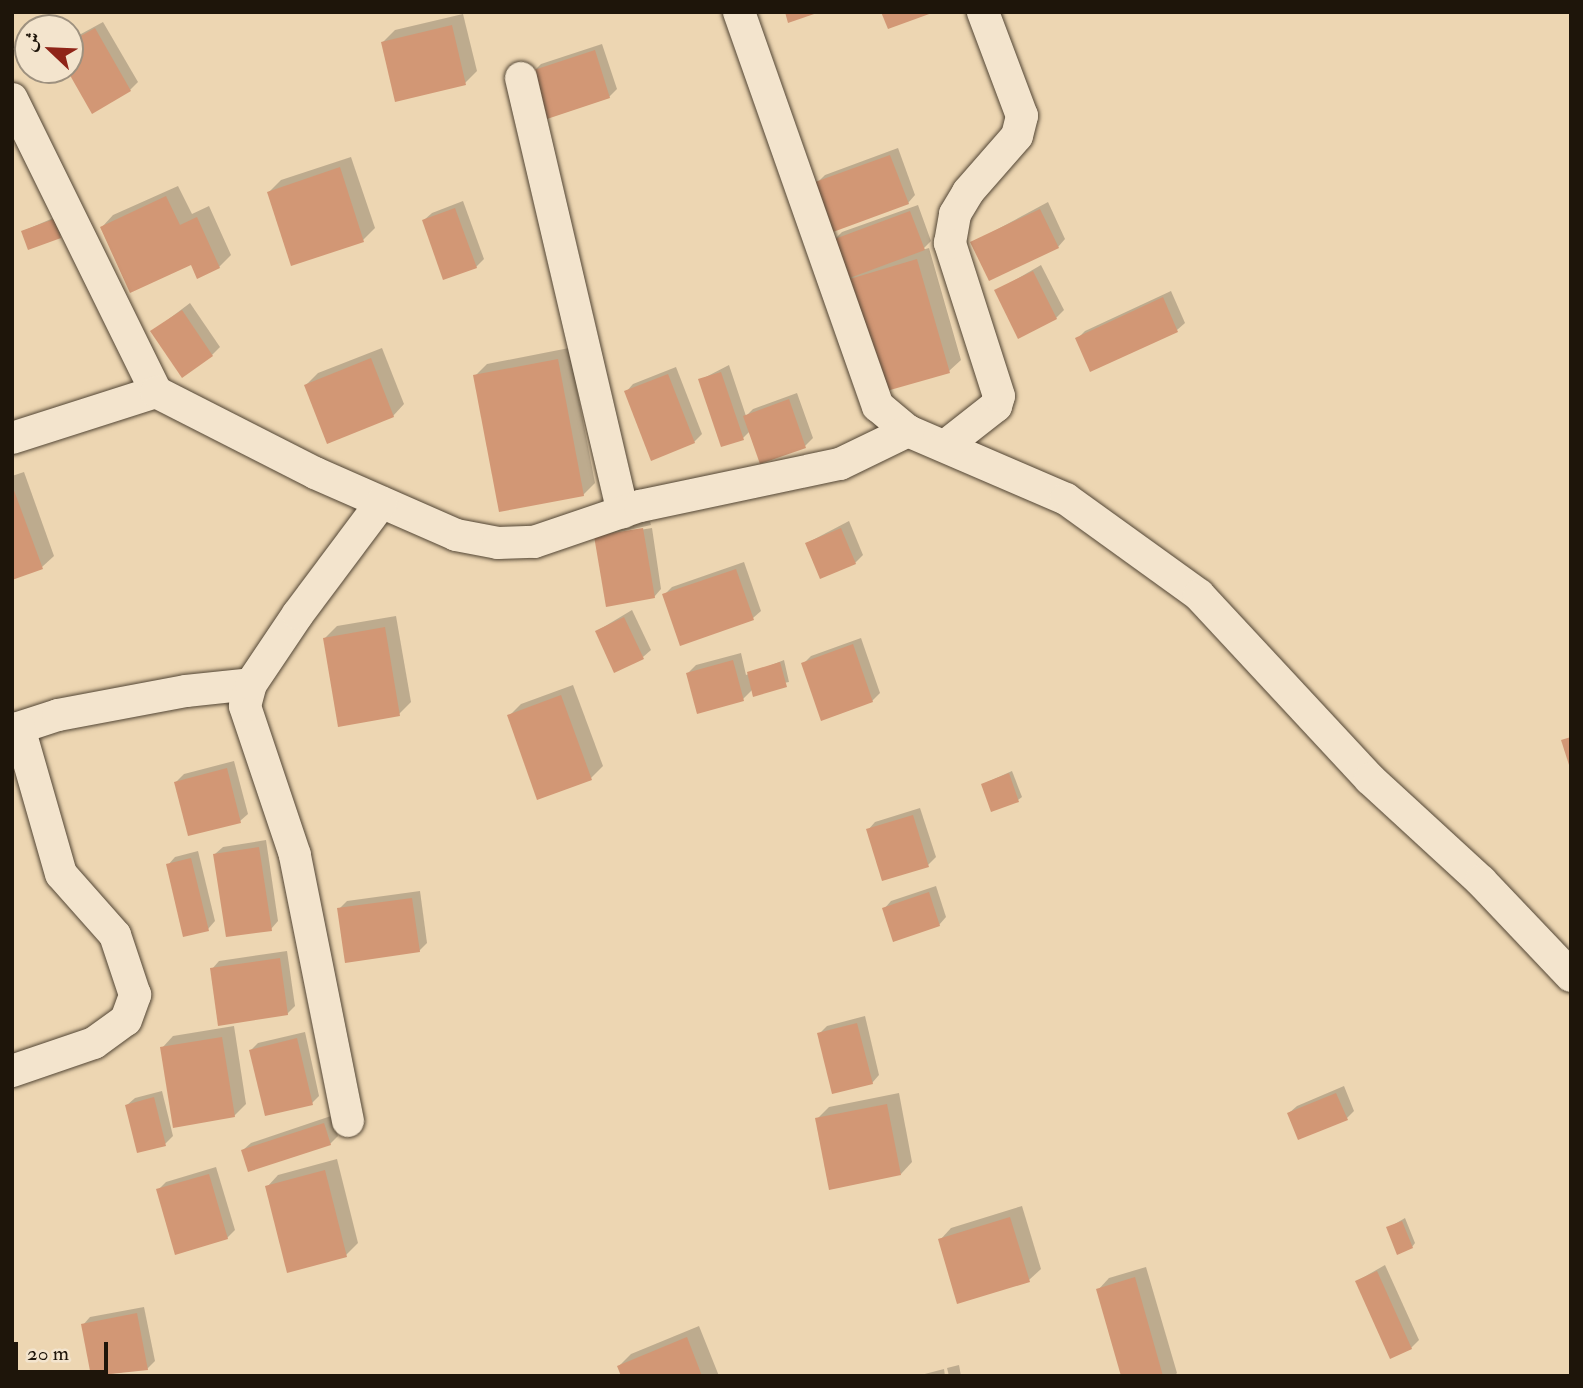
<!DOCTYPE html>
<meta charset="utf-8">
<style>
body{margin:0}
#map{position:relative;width:1583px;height:1388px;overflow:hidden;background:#edd6b2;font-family:"IM FELL Double Pica",Amiri,serif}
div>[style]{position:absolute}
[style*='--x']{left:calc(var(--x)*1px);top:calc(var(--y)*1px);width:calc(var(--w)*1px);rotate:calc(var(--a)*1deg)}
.shadow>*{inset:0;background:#0003}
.building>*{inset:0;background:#d29775}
.roads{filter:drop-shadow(0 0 2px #524534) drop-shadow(0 0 2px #524534)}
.minor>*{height:32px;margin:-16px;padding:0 16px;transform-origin:16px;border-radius:16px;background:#f3e4cd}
span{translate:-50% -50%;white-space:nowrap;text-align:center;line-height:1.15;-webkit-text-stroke:7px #f3e4cd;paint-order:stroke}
.frame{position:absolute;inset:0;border:14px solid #1e150a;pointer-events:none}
.north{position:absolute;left:14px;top:14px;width:70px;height:70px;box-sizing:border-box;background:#f3e4cd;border:2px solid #9e917f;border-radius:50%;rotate:293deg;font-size:19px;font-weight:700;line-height:28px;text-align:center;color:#1e150a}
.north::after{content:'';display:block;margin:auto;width:24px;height:32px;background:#8f2418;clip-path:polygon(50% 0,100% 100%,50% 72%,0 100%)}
.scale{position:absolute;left:14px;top:1342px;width:94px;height:32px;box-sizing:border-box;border:4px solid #1e150a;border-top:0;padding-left:9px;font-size:21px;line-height:24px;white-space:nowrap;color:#1e150a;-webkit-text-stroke:5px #f3e4cd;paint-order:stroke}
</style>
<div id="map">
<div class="shadow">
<div style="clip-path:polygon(463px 14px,477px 71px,465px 83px,383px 42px,395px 30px)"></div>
<div style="clip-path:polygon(103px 22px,138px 82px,130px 90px,70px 70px,70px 40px)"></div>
<div style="clip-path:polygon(602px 44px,617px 89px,609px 97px,533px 72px,541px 64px)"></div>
<div style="clip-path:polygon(898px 148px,915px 195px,908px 203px,817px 183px,825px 175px)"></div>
<div style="clip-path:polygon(351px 157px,375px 228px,363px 240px,269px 192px,281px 180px)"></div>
<div style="clip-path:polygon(178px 186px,192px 214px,209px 206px,231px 255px,219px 267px,192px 262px,102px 227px,113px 215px)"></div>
<div style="clip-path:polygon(463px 201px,484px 259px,476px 267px,424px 220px,432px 213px)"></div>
<div style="clip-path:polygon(1048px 202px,1065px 239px,1058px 247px,972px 243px)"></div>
<div style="clip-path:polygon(918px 205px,931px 241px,922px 250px,929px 248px,961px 360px,949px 371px,877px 392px,834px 240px,842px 232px)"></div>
<div style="clip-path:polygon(58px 216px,64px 233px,60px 236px,23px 231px)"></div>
<div style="clip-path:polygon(1041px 265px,1064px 310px,1056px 318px,996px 291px)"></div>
<div style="clip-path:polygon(1171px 291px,1185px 323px,1177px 330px,1091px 370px,1077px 339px,1085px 331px)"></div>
<div style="clip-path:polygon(190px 303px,220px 347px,212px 355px,153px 331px)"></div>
<div style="clip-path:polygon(382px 348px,404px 404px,393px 416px,306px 385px,318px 373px)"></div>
<div style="clip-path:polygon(569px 348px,595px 483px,583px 495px,475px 376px,487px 364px)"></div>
<div style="clip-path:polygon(729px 365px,746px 416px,753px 409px,797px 393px,813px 438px,805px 446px,761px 462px,750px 431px,743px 438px,700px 380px)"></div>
<div style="clip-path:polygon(676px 367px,702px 434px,694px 442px,626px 392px,633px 384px)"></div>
<div style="clip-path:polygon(24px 472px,54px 556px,42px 567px,12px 579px,12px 476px)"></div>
<div style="clip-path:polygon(650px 521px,651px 525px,602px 536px,652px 528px,661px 589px,654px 597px,596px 537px,603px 529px)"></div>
<div style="clip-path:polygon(849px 521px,863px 555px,855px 563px,807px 543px)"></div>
<div style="clip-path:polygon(744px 562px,761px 611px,753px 618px,664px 595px,672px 587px)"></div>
<div style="clip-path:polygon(632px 610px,651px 650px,643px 657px,597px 631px)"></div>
<div style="clip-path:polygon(396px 616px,411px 702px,399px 714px,325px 638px,337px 626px)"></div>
<div style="clip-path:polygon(861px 638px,880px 693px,872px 701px,803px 664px,811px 656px)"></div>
<div style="clip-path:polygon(741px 653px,746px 675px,784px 660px,789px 682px,753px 689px,743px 699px,688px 673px,696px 665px)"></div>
<div style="clip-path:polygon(573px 685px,603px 766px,591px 778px,509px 716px,521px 704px)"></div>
<div style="clip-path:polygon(234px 761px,248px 814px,240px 821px,176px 782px,184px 774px)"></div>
<div style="clip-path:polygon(1012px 771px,1022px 797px,1018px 800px,983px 784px)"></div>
<div style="clip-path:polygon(920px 808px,936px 857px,928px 865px,868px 830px,875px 822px)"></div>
<div style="clip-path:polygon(266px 840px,278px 921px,271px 929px,215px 854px,223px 847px)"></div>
<div style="clip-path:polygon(198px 851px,215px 921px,208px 929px,168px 865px,175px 857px)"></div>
<div style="clip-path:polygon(936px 886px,946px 917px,939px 925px,884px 909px,891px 901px)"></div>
<div style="clip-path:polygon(420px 891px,427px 943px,419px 951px,339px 909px,347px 901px)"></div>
<div style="clip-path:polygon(287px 951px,295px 1006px,287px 1014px,212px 969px,219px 961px)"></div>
<div style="clip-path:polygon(865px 1016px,879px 1075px,872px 1083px,819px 1034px,827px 1026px)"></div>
<div style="clip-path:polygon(234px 1026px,246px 1104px,234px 1116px,162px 1048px,173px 1036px)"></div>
<div style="clip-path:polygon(305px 1032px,319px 1096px,312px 1103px,251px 1050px,258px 1043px)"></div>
<div style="clip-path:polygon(1344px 1086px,1354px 1111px,1347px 1118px,1289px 1113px,1297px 1106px)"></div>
<div style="clip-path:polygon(162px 1091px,173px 1136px,165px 1144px,127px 1105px,135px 1098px)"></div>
<div style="clip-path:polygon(899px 1093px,912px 1162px,901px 1174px,817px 1119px,829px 1107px)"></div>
<div style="clip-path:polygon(331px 1116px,338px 1136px,330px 1144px,243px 1150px,251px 1143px)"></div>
<div style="clip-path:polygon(337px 1159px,358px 1243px,346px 1255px,267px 1187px,278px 1175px)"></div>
<div style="clip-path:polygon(216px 1167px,235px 1230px,227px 1238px,158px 1190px,166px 1182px)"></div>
<div style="clip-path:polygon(1022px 1206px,1041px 1269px,1029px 1280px,940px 1240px,951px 1228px)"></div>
<div style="clip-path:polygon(1405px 1218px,1415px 1243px,1412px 1247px,1388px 1228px)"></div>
<div style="clip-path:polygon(1385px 1265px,1419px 1340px,1411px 1348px,1357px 1281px)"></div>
<div style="clip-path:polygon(1146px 1267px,1177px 1373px,1174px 1376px,1123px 1376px,1098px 1290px,1109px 1278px)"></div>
<div style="clip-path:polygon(144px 1307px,155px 1361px,147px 1369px,92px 1376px,83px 1325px,90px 1317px)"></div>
<div style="clip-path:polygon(699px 1326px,719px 1376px,623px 1376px,619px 1366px,631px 1354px)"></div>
<div style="clip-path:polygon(959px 1365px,961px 1376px,949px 1376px,947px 1368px)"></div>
<div style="clip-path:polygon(944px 1369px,945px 1376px,917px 1376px)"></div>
</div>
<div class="building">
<div style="clip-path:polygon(785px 12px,817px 12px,817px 13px,788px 23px)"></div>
<div style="clip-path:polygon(881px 12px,932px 12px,932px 13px,888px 29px)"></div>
<div style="clip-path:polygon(452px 25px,466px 85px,395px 102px,381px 42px)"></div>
<div style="clip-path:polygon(95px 28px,131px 91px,92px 114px,67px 70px,70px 42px)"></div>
<div style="clip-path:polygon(595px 50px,610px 98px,547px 119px,531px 71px)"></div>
<div style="clip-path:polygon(890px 155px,909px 204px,833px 232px,815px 182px)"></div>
<div style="clip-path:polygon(340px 167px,364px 242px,291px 266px,267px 192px)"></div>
<div style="clip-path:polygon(166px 196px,180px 225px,197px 217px,220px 268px,197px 279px,191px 265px,130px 293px,100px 227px)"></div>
<div style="clip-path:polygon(455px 208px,477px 268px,443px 280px,422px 220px)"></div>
<div style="clip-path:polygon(1040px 209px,1059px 248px,989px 281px,970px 242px)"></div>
<div style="clip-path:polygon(910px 211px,925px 250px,847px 279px,832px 240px)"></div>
<div style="clip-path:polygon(54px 219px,61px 238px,28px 250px,21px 231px)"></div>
<div style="clip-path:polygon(917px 259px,950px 373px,876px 394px,843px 281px)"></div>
<div style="clip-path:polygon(1033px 271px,1057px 319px,1018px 339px,994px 290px)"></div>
<div style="clip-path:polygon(1163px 297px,1178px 332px,1090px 372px,1075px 338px)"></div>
<div style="clip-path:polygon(182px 310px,213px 356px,182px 378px,150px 331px)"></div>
<div style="clip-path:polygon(371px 358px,394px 417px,327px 444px,304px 385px)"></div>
<div style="clip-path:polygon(558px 359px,584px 496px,499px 512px,473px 375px)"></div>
<div style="clip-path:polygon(721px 372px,744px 440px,721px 447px,698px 379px)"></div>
<div style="clip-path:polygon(668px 374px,695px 443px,651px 461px,624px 391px)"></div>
<div style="clip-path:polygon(789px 399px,806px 448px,760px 464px,743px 416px)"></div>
<div style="clip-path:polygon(12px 485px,43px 569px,12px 580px)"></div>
<div style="clip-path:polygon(643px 528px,655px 598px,606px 607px,594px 536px)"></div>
<div style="clip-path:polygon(841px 528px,856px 564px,820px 579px,805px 543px)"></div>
<div style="clip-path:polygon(736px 569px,754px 620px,680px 646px,662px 594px)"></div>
<div style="clip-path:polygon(624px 617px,644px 659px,614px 673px,595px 631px)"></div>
<div style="clip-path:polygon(385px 627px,400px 716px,338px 727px,323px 638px)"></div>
<div style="clip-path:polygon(853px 644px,873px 702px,821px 721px,801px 663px)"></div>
<div style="clip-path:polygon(733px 660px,744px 701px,697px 714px,686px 673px)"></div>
<div style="clip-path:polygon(780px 662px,787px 687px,753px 697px,747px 672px)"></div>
<div style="clip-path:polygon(561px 695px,592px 780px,537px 800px,507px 715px)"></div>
<div style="clip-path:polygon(1571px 737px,1571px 768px,1570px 768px,1561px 740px)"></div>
<div style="clip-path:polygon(227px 768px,241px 823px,188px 836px,174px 782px)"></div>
<div style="clip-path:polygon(1009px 773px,1019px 802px,991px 812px,981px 784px)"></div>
<div style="clip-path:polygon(913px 815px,929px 867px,882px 881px,866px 829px)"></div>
<div style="clip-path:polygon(259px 847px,272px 931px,226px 937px,213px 854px)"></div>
<div style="clip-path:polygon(191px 858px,209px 931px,183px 937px,166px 864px)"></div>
<div style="clip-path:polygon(929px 892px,940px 926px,893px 942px,882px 908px)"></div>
<div style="clip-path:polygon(412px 898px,420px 952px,345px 963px,337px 908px)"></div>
<div style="clip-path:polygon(280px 958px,288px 1015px,218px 1026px,210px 968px)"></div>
<div style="clip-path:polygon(857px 1023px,873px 1084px,832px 1094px,817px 1033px)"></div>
<div style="clip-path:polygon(222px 1037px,235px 1117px,173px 1128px,160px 1047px)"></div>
<div style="clip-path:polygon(297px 1038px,313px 1105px,265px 1116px,249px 1050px)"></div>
<div style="clip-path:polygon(1336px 1093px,1348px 1120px,1298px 1140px,1287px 1113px)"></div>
<div style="clip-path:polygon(154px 1097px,166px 1146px,137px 1153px,125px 1105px)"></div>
<div style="clip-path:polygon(887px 1104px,901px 1175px,829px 1190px,815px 1118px)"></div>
<div style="clip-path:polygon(324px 1123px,331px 1145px,248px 1172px,241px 1150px)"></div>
<div style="clip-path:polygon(325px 1170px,347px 1257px,287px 1273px,265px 1186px)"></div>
<div style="clip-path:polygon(209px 1174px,228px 1239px,175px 1255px,156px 1189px)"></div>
<div style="clip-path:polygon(1010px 1217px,1030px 1282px,957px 1304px,938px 1239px)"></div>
<div style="clip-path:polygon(1402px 1221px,1413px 1248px,1397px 1255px,1386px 1227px)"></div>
<div style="clip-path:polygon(1377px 1271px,1412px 1349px,1390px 1359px,1355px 1281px)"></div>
<div style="clip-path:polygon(1135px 1277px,1163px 1376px,1121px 1376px,1096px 1289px)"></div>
<div style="clip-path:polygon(137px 1313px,148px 1370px,91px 1376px,81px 1324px)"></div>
<div style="clip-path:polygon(687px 1337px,702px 1376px,621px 1376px,617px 1366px)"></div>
</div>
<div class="roads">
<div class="minor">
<div style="--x:739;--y:12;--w:418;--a:70.6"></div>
<div style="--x:878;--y:406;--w:39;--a:40"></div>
<div style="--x:908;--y:431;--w:172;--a:23.3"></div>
<div style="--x:1066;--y:499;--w:164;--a:35.8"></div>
<div style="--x:1199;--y:595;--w:251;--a:47.1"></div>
<div style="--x:1370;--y:779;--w:151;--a:42.6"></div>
<div style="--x:1481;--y:881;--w:131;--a:46.5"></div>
<div style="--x:521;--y:78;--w:446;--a:76.8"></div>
<div style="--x:12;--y:99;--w:326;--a:63.8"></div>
<div style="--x:12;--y:438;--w:151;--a:-17.7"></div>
<div style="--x:156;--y:392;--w:178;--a:27"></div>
<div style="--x:315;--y:473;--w:154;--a:23.7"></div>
<div style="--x:456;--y:535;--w:43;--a:10.8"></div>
<div style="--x:498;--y:543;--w:36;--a:-2"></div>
<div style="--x:534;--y:542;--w:112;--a:-18.8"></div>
<div style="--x:640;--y:506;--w:204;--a:-11.9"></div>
<div style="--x:840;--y:464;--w:76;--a:-25.9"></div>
<div style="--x:945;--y:446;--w:65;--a:-38.1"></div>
<div style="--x:996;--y:406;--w:10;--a:-73"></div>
<div style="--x:999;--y:396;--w:161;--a:-107.8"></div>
<div style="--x:950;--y:243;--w:29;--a:-80"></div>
<div style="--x:955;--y:214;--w:26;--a:-59"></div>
<div style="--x:968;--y:192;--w:74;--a:-48.8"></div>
<div style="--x:1017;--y:136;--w:21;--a:-76"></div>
<div style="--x:1022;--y:116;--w:111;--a:-110.6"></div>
<div style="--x:12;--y:730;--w:48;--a:-18.1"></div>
<div style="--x:58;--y:715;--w:130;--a:-10.6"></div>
<div style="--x:186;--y:691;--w:65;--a:-6.1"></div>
<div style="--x:12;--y:1071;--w:87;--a:-18.9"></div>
<div style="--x:94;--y:1043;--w:39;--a:-36"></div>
<div style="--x:126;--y:1020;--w:27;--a:-70"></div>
<div style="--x:135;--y:995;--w:63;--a:-108.4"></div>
<div style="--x:115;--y:935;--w:81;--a:-131.5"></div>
<div style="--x:61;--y:874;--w:152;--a:-106"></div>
<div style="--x:348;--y:1121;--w:271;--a:-101.3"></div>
<div style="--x:295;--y:855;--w:157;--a:-108.6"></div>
<div style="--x:245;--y:706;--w:23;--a:-75"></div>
<div style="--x:251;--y:684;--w:84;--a:-56.1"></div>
<div style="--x:298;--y:614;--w:139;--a:-53.2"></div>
</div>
</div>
<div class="frame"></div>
<div class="north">ش</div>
<div class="scale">20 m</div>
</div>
